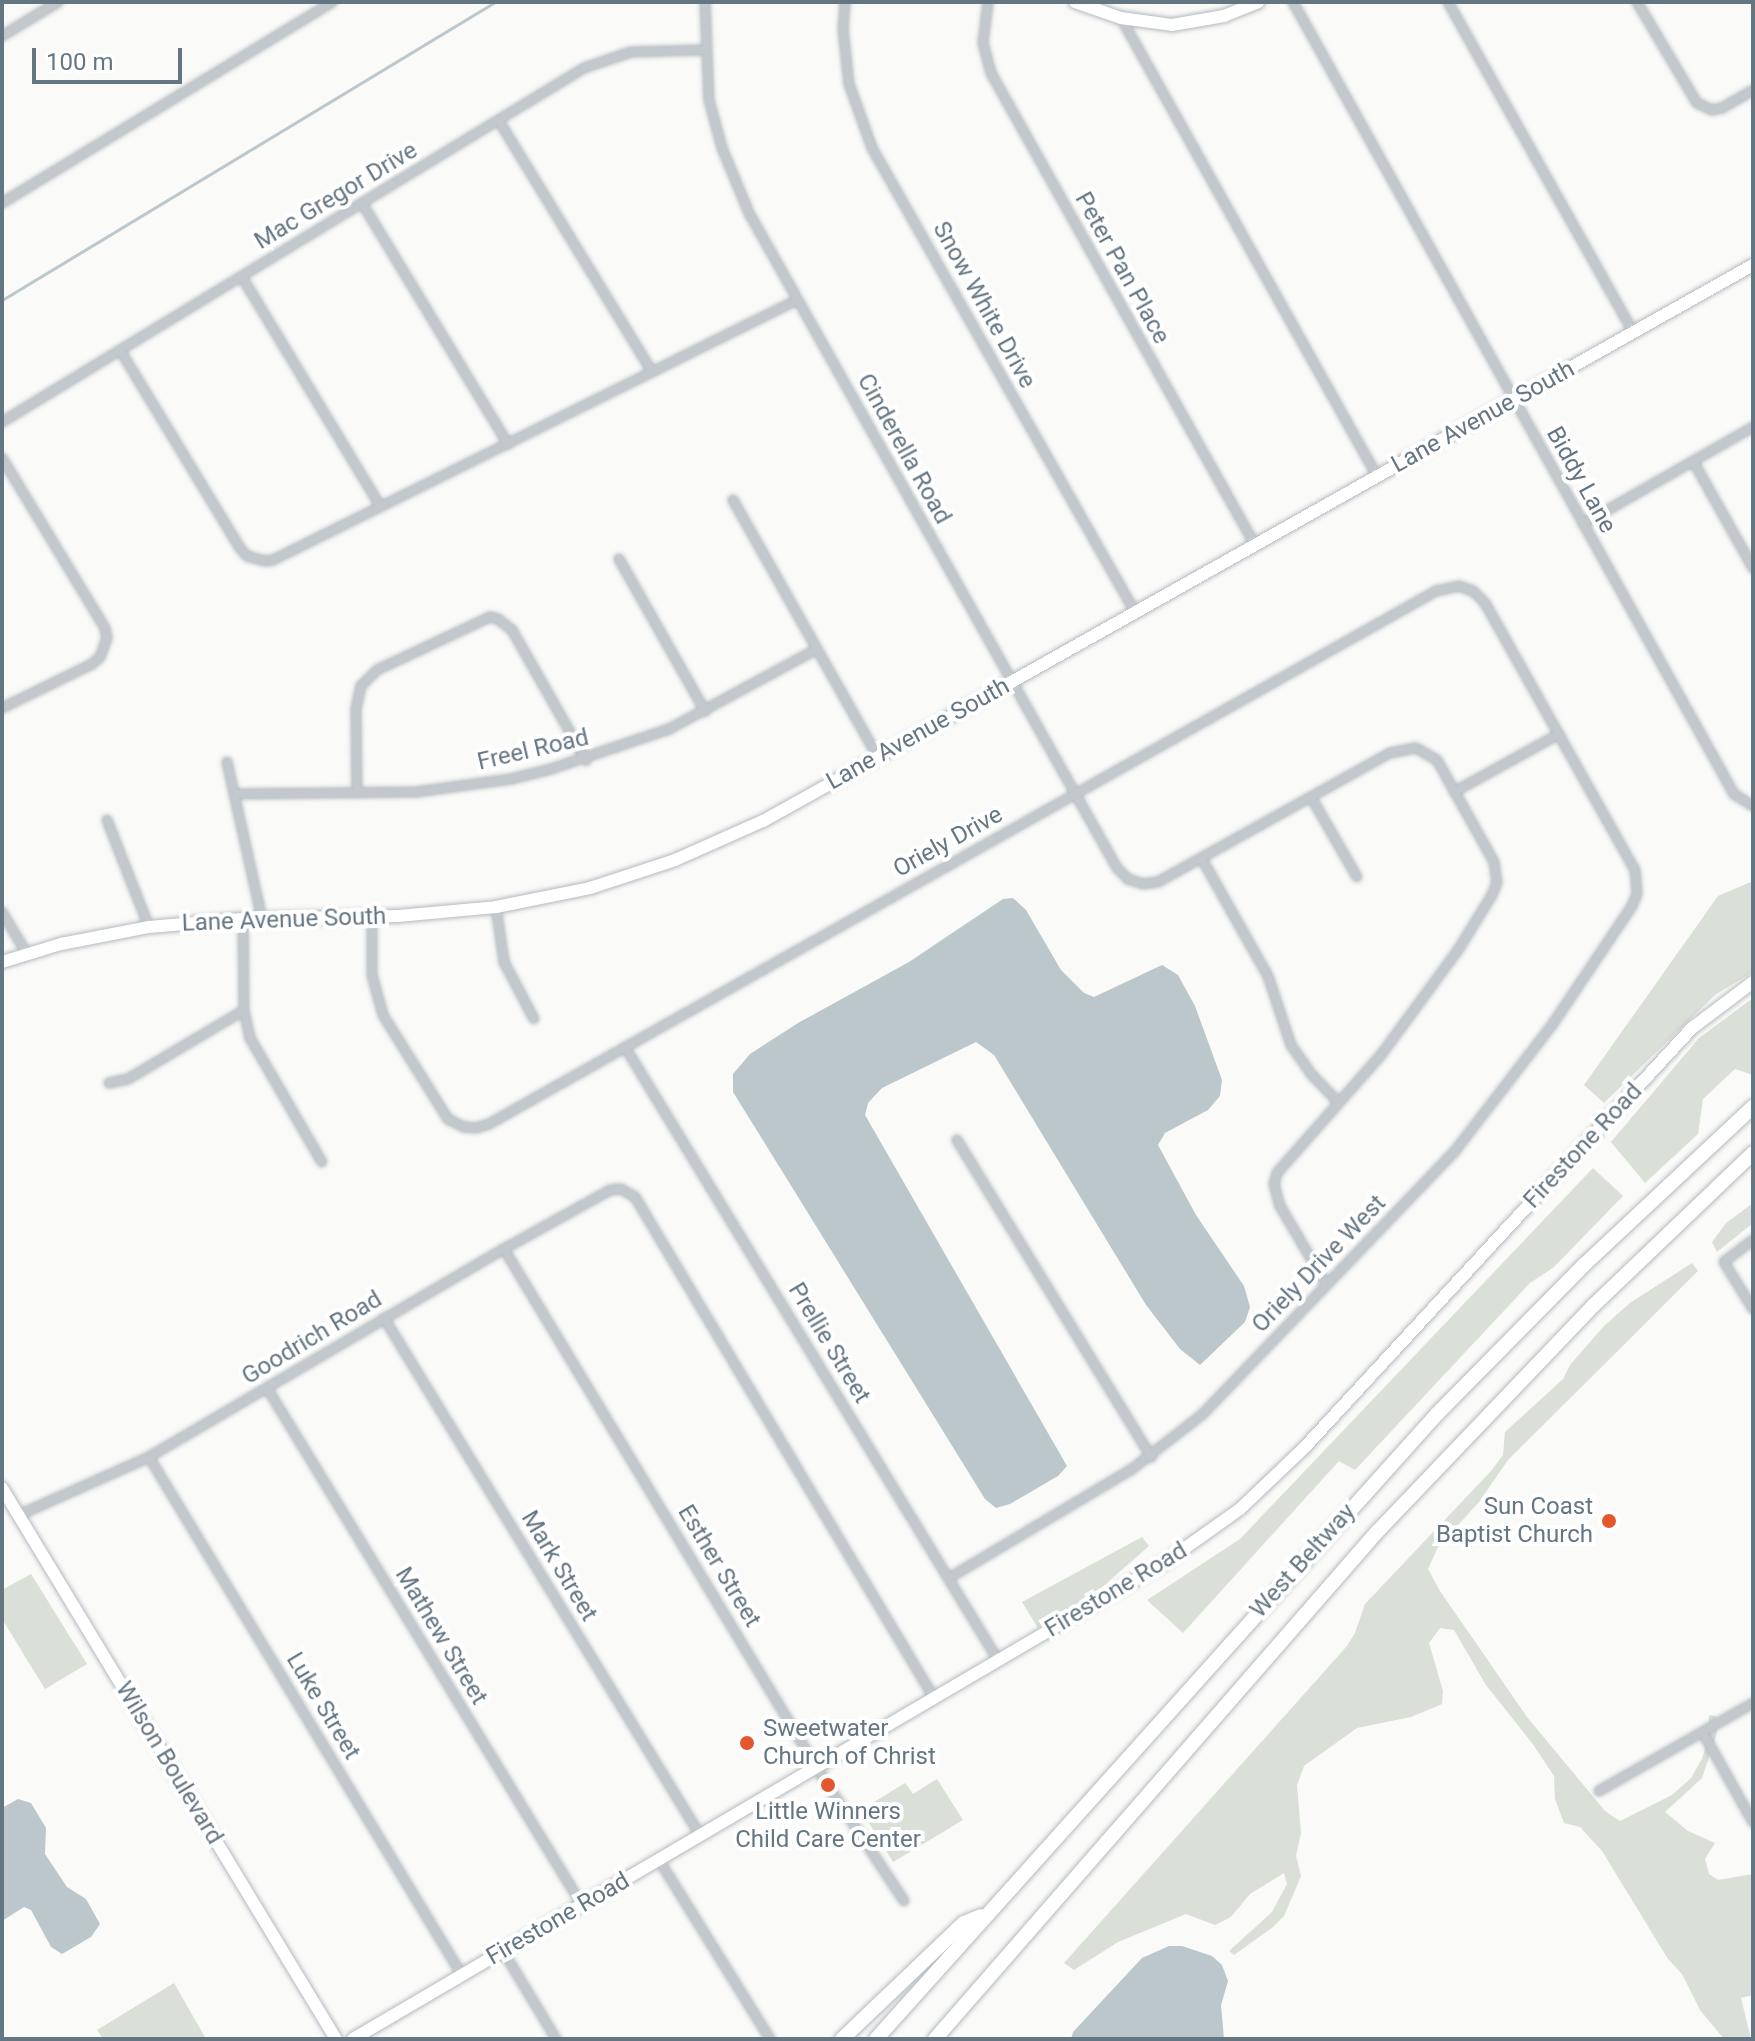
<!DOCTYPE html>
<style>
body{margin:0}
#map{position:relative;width:1755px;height:2041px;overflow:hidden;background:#fafaf8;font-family:Roboto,sans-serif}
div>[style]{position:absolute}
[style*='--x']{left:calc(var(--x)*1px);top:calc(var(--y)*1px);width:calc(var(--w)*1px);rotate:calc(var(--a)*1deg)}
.green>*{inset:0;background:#dadfd7}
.water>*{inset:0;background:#bbc7cb}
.stream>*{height:3px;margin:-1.5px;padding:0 1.5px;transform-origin:1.5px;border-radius:1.5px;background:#bbc7cb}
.roads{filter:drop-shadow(0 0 2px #b3babf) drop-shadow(0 0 2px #b3babf)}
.street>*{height:8px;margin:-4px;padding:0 4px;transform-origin:4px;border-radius:4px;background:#c3c8cc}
.secondary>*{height:12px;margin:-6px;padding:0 6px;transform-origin:6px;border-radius:6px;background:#fff}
.highway>*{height:14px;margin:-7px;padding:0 7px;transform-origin:7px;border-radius:7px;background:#fff}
.dots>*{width:22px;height:22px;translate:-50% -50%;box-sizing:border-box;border:4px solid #fff;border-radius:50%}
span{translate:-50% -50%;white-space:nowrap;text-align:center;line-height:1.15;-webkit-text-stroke:8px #fff;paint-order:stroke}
.street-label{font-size:24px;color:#657683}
.poi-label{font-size:24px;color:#657683}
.right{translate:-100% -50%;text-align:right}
.left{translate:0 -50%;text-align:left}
.frame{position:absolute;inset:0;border:4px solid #657683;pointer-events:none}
.scale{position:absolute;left:32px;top:48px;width:150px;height:36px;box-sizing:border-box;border:4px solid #657683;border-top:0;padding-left:10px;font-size:24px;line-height:28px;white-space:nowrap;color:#657683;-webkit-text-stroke:6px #fff;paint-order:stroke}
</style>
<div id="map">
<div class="green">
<div style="clip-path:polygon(1753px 881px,1753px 972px,1715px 995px,1604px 1103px,1584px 1085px,1718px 896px)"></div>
<div style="clip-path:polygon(1753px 998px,1753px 1075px,1735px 1069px,1703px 1099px,1698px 1134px,1645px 1183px,1611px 1142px,1699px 1038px)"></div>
<div style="clip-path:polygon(1593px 1168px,1623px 1196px,1554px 1267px,1530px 1283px,1355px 1470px,1339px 1461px,1183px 1633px,1147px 1600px,1240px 1539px)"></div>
<div style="clip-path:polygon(1753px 1203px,1753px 1223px,1717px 1252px,1712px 1242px,1726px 1223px)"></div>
<div style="clip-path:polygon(1692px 1263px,1698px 1271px,1508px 1460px,1479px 1502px,1438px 1547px,1428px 1569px,1440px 1591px,1527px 1717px,1605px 1811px,1620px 1821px,1672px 1795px,1691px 1778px,1702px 1759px,1708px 1738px,1709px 1715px,1716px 1716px,1717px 1733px,1702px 1778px,1665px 1812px,1688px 1831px,1715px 1843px,1705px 1859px,1709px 1874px,1718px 1880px,1753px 1874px,1753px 1995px,1741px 1998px,1751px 2039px,1724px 2039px,1700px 2010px,1682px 1974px,1668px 1959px,1602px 1851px,1580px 1827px,1564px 1823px,1555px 1799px,1554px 1776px,1532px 1743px,1486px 1685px,1454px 1630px,1440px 1628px,1429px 1643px,1443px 1691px,1442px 1704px,1411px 1717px,1357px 1728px,1304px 1766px,1297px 1785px,1301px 1833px,1296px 1856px,1301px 1876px,1284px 1916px,1273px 1927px,1234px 1955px,1229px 1951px,1272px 1912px,1287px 1884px,1284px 1873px,1250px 1894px,1231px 1917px,1215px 1925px,1186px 1914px,1118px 1942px,1074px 1970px,1064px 1963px,1347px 1646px,1355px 1633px,1365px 1604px,1491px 1471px,1503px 1455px,1505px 1432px,1563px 1379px,1570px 1365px,1604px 1326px,1630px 1303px)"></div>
<div style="clip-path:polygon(1142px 1537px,1149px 1546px,1100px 1589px,1038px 1628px,1022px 1602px)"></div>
<div style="clip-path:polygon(31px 1574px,87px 1664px,45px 1689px,2px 1619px,2px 1590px)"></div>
<div style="clip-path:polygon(937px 1779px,963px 1820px,893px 1862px,861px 1810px,905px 1783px,913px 1794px)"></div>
<div style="clip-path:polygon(174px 1983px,206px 2039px,103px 2039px,97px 2030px)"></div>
</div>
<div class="water">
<div style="clip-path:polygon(1013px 898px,1026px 910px,1061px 970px,1084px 993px,1094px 997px,1162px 965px,1178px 975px,1195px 1006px,1222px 1080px,1220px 1096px,1208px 1110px,1165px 1133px,1158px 1145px,1196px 1215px,1244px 1286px,1250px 1307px,1245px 1322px,1200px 1365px,1180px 1349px,1146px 1305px,994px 1055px,976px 1042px,882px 1088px,868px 1103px,865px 1115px,1067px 1466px,1058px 1476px,1010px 1504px,996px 1508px,985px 1499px,733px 1092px,733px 1074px,750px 1054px,798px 1023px,909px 962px,1003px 899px)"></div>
<div style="clip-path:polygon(18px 1799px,31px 1803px,46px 1828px,45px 1854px,67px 1887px,86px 1899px,100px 1924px,91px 1937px,62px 1954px,51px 1947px,31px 1910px,24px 1907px,2px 1921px,2px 1808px)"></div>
<div style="clip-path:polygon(1169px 1946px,1182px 1946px,1212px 1956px,1222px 1965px,1228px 1981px,1221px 2005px,1224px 2039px,1071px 2039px,1073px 2032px,1142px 1958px)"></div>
</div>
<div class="stream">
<div style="--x:2;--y:300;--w:576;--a:-31.15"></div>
</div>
<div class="roads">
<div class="street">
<div style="--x:705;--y:2;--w:98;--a:87.7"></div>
<div style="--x:709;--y:100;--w:50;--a:74.8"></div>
<div style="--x:722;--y:148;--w:70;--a:67.4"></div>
<div style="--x:749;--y:213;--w:751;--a:60.67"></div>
<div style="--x:1117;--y:868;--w:16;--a:45"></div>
<div style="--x:1128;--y:879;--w:16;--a:18"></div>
<div style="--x:1143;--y:884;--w:15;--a:-8"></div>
<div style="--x:1158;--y:882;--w:265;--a:-29.1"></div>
<div style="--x:1390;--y:753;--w:26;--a:-11"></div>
<div style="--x:1416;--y:748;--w:24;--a:30"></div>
<div style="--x:1437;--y:760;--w:117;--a:60.8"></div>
<div style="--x:1494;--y:862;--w:21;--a:82"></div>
<div style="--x:1497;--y:883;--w:13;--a:113"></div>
<div style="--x:1492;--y:895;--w:65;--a:121.7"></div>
<div style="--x:1458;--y:950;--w:130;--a:126.3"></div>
<div style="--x:1381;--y:1055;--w:157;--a:131.4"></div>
<div style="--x:1277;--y:1173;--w:11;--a:105"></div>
<div style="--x:1274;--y:1184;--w:23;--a:75"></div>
<div style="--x:1280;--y:1206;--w:91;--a:59.5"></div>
<div style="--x:845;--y:2;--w:27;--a:94"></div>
<div style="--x:843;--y:29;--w:55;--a:83.8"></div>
<div style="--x:849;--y:84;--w:68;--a:70.2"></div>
<div style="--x:872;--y:148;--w:533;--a:60.45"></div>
<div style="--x:988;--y:2;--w:41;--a:97"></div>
<div style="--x:983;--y:43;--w:31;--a:75"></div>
<div style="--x:991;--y:73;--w:541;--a:60.78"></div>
<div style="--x:1293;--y:2;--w:907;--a:60.89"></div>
<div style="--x:1734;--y:794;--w:22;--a:32"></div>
<div style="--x:1448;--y:2;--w:378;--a:60.7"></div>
<div style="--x:1637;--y:2;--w:117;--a:59.3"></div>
<div style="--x:1697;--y:103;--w:17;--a:25"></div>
<div style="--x:1712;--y:110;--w:10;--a:-11"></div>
<div style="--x:1722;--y:108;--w:36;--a:-30"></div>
<div style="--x:1121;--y:18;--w:525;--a:60.8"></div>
<div style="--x:2;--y:36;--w:66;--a:-31.3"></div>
<div style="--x:499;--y:121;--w:294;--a:58.6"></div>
<div style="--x:2;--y:203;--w:387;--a:-31.3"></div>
<div style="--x:362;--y:203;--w:282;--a:58.8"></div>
<div style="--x:242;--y:277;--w:267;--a:58.9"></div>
<div style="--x:120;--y:350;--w:232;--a:58.8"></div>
<div style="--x:240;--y:548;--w:11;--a:49"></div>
<div style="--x:247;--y:556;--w:18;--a:16"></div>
<div style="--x:264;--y:561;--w:9;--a:-6"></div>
<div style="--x:273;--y:560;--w:585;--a:-26.39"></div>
<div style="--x:2;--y:422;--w:681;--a:-31.31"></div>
<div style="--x:584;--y:68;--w:50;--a:-18.8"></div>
<div style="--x:631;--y:52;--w:74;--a:-1.5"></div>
<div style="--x:2;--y:458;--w:199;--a:58.8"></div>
<div style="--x:105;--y:628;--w:10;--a:79"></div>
<div style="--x:107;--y:638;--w:20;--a:110"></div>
<div style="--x:100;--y:657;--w:11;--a:139"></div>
<div style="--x:92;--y:664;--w:100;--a:153.9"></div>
<div style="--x:1693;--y:461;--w:123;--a:60.7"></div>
<div style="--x:733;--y:500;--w:295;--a:60.6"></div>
<div style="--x:1583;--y:524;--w:196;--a:-29.7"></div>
<div style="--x:619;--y:559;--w:175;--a:60.5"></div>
<div style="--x:227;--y:762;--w:160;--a:77.4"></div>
<div style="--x:1454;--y:792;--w:120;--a:-28.9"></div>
<div style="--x:357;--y:793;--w:84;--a:-90.7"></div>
<div style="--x:356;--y:709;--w:24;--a:-78"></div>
<div style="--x:361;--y:686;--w:23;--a:-45"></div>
<div style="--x:377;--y:670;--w:125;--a:-25.1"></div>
<div style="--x:490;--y:617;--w:8;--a:14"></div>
<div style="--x:498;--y:619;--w:18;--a:38"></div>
<div style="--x:512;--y:630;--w:150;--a:60.4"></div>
<div style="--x:234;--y:794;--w:182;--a:-0.6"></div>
<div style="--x:416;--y:792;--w:96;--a:-7.8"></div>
<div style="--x:511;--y:779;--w:41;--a:-14"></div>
<div style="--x:551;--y:769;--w:125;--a:-18.7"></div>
<div style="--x:669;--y:729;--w:168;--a:-28.4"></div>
<div style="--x:1311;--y:797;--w:92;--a:60.1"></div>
<div style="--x:107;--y:820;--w:115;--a:68.6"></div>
<div style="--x:1202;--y:859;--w:134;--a:60.6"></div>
<div style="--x:1268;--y:976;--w:73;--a:71.6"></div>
<div style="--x:1291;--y:1045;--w:35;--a:55"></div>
<div style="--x:1311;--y:1074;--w:39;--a:46"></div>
<div style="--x:496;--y:907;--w:56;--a:81.7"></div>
<div style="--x:504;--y:962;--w:64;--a:62.2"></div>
<div style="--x:2;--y:912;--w:49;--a:59.2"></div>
<div style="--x:372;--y:917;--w:58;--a:90"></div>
<div style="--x:372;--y:975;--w:41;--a:74.6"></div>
<div style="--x:383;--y:1015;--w:123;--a:58"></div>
<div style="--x:448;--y:1119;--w:18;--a:27"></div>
<div style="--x:464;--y:1127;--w:12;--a:5"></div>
<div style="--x:476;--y:1128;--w:14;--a:-17"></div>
<div style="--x:489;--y:1124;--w:1087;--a:-29.37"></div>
<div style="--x:1436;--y:591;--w:24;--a:-12"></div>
<div style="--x:1459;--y:586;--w:15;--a:20"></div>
<div style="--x:1473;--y:591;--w:17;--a:45"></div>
<div style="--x:1485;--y:603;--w:306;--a:60.7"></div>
<div style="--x:1635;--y:870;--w:24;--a:85"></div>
<div style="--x:1637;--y:894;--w:13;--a:113"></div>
<div style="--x:1632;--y:906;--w:143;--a:123.9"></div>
<div style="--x:1552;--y:1025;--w:159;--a:127.6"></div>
<div style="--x:1455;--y:1151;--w:363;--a:133.8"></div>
<div style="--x:1204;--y:1413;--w:91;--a:142.1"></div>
<div style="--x:1132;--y:1469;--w:213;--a:149.2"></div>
<div style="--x:243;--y:919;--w:91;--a:89.4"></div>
<div style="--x:244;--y:1010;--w:29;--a:78"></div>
<div style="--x:250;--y:1038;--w:143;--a:59.9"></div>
<div style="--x:625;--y:1047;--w:718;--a:58.68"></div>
<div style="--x:109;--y:1083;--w:19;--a:-12"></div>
<div style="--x:128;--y:1079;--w:135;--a:-30.7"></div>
<div style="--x:957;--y:1140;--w:372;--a:58.5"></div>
<div style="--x:1753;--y:1240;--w:36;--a:143"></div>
<div style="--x:1724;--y:1262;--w:55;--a:58.3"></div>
<div style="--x:504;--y:1249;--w:618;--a:58.91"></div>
<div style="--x:823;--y:1778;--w:147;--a:56.6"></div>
<div style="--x:384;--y:1318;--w:606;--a:58.57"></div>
<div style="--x:267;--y:1388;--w:605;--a:58.65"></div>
<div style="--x:149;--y:1457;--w:605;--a:58.86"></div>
<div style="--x:19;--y:1515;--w:142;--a:-24"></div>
<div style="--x:149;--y:1457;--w:411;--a:-30.4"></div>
<div style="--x:504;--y:1249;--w:121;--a:-29.1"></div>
<div style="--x:610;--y:1190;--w:11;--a:-5"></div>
<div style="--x:621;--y:1189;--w:16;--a:30"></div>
<div style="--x:635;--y:1197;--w:583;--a:59.17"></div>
<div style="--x:1703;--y:1733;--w:102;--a:60.7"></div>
<div style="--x:1599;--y:1791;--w:177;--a:-29.7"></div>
<div style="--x:659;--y:1860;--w:211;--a:58.2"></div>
<div style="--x:503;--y:1951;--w:103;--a:58.9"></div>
</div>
<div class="secondary">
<div style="--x:1075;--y:2;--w:49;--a:19.2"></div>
<div style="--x:1121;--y:18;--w:51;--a:7.8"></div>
<div style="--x:1172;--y:25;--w:53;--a:-9.8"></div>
<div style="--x:1224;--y:16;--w:37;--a:-22"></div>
<div style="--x:2;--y:962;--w:62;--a:-17"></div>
<div style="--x:61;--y:944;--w:90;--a:-10.9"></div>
<div style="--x:149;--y:927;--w:94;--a:-4.9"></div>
<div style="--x:243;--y:919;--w:155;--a:-1.1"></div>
<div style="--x:398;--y:916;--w:98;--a:-5.2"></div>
<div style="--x:496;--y:907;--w:96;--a:-11.4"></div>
<div style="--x:590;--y:888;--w:89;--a:-18.2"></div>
<div style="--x:675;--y:860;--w:96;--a:-23.9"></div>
<div style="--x:763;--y:821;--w:132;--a:-29.1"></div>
<div style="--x:878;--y:757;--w:1004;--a:-29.35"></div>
<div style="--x:2;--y:1488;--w:644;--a:58.78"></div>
<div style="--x:353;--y:2039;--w:940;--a:-30.41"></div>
<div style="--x:1164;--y:1563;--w:93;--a:-35.4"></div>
<div style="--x:1240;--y:1509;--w:90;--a:-43.6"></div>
<div style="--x:1305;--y:1447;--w:570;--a:-47.27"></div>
<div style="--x:1692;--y:1028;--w:76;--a:-37"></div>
</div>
<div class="highway">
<div style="--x:842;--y:2039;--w:168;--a:-43.6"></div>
<div style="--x:964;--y:1923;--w:18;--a:-22"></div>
<div style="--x:876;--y:2039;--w:840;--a:-48.09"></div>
<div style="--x:1437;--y:1414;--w:211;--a:-45.4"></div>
<div style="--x:1585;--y:1264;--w:230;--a:-43.1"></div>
<div style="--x:935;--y:2039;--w:673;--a:-48.92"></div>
<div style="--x:1377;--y:1532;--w:314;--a:-46.3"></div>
<div style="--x:1594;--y:1305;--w:220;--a:-43.7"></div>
</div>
</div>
<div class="dots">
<div style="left:1609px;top:1521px;background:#e4572e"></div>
<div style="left:747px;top:1743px;background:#e4572e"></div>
<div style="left:828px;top:1785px;background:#e4572e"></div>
</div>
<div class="street-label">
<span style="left:336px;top:196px;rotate:-31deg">Mac Gregor Drive</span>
<span style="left:1122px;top:268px;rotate:61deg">Peter Pan Place</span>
<span style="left:984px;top:305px;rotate:61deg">Snow White Drive</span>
<span style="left:1483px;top:417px;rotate:-29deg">Lane Avenue South</span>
<span style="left:904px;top:449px;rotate:61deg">Cinderella Road</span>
<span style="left:1581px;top:480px;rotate:61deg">Biddy Lane</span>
<span style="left:918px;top:734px;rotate:-29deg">Lane Avenue South</span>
<span style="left:533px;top:750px;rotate:-13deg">Freel Road</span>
<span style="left:948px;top:842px;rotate:-29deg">Oriely Drive</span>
<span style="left:284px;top:920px;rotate:-2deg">Lane Avenue South</span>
<span style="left:1583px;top:1146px;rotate:-47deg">Firestone Road</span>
<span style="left:1319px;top:1264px;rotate:-46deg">Oriely Drive West</span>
<span style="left:312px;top:1338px;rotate:-31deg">Goodrich Road</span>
<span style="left:829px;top:1343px;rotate:59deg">Prellie Street</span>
<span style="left:1303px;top:1561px;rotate:-48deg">West Beltway</span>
<span style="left:559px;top:1566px;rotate:59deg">Mark Street</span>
<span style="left:719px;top:1566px;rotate:59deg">Esther Street</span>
<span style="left:1116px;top:1590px;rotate:-31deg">Firestone Road</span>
<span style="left:441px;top:1636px;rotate:59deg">Mathew Street</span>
<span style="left:323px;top:1706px;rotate:59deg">Luke Street</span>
<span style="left:169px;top:1763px;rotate:59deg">Wilson Boulevard</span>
<span style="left:558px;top:1919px;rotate:-30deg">Firestone Road</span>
</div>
<div class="poi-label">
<span class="right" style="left:1593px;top:1521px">Sun Coast<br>Baptist Church</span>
<span class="left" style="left:763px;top:1743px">Sweetwater<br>Church of Christ</span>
<span style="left:828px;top:1826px">Little Winners<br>Child Care Center</span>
</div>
<div class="frame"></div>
<div class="scale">100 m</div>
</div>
